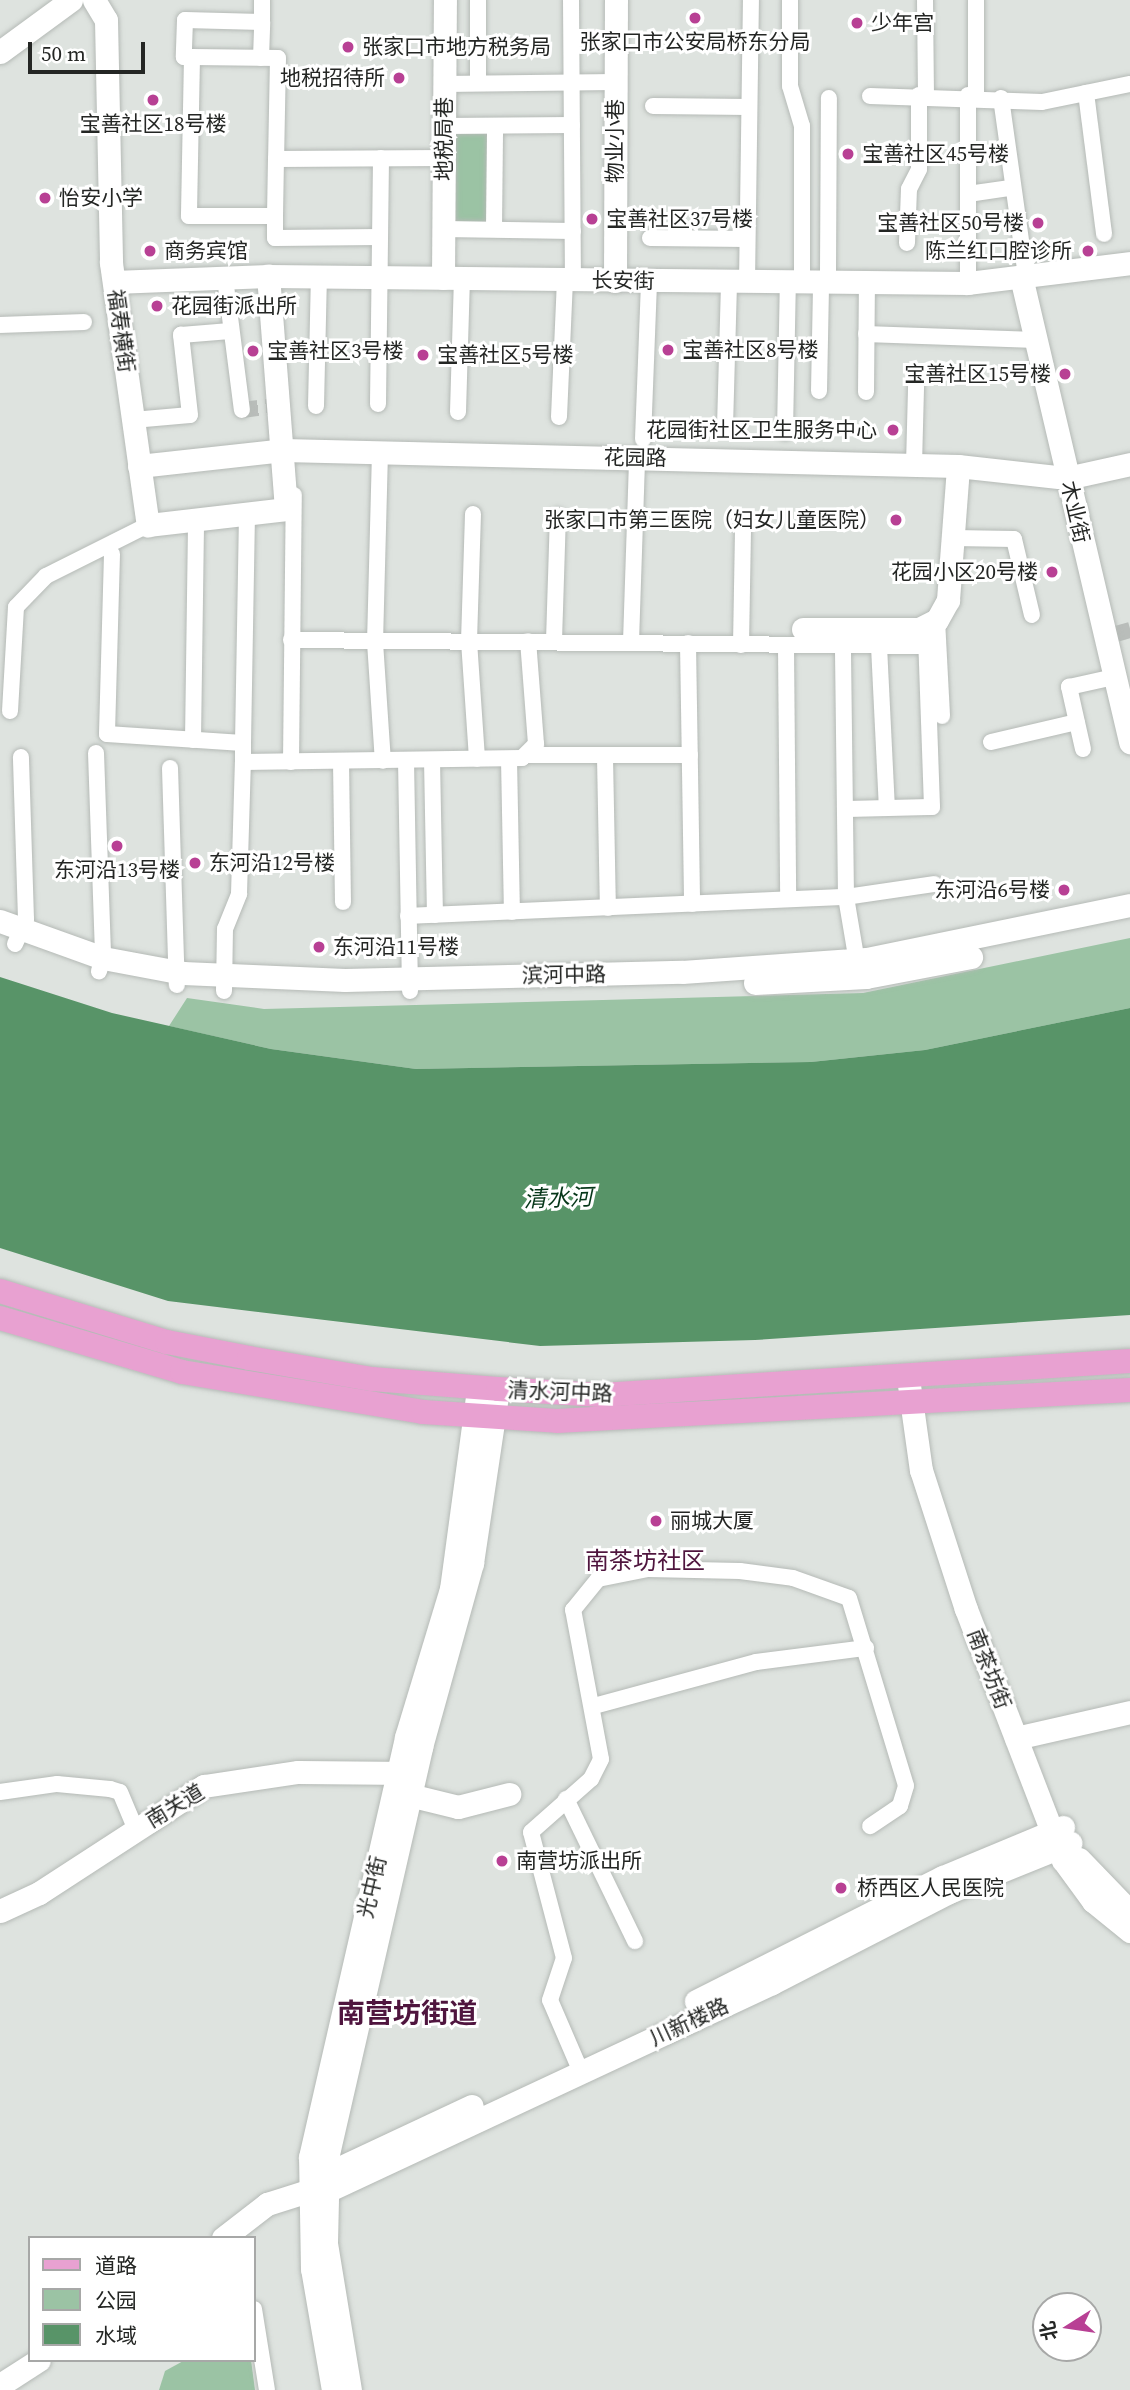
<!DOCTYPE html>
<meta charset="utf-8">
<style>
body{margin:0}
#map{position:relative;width:1130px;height:2390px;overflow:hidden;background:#dee3df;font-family:"Source Serif 4","Noto Sans SC",serif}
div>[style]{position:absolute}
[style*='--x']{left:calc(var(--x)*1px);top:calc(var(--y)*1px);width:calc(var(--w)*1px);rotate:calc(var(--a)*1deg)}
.green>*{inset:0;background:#9bc3a4}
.water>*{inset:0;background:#589468}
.street-tunnel>*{height:16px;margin-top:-8px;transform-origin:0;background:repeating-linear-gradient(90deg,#b9bdba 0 16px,transparent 0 24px)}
.roads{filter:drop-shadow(0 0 2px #b5bab6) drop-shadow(0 0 2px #b5bab6)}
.street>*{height:16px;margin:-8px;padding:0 8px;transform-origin:8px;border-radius:8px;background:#fff}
.secondary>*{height:23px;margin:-11.5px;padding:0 11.5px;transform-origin:11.5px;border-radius:11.5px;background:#fff}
.primary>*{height:24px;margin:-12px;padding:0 12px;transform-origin:12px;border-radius:12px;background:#e8a1d1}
.dots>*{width:19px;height:19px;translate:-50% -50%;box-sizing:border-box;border:4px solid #fff;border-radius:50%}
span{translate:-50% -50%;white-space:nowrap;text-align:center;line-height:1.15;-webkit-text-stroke:6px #fff;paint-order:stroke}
.poi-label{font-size:21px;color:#242624}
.left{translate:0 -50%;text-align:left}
.right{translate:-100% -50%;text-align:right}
.street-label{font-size:21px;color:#242624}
.water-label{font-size:23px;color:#053618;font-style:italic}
.quarter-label{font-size:24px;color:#4f153e}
.district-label{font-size:28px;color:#4f153e;font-weight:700}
.legend{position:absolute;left:28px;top:2236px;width:228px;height:126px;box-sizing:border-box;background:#fff;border:2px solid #a7a8a7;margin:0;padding:9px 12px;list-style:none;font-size:21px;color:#242624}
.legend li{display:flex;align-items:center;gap:14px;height:35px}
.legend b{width:35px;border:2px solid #a7a8a7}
.north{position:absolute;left:1032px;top:2292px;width:70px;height:70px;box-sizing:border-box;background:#fff;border:2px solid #a7a8a7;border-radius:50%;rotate:258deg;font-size:19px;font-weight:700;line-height:28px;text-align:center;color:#242624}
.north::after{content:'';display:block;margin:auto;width:24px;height:32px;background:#b84094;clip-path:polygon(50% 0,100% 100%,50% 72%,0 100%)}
.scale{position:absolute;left:28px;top:42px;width:117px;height:32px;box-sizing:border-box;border:4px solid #242624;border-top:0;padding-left:9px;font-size:21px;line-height:24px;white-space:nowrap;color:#242624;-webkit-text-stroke:5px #fff;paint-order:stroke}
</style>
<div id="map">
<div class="green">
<div style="clip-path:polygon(449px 131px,492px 131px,491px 225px,447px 224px)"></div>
<div style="clip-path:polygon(1130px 938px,1130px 1008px,925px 1050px,811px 1062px,416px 1069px,271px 1049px,169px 1026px,187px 998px,264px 1009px,863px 993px)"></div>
<div style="clip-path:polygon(185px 2360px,251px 2360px,255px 2390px,159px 2390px,165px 2371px)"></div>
</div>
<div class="water">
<div style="clip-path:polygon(0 977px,112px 1013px,271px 1049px,416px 1069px,811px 1062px,925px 1050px,1130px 1008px,1130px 1315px,755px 1340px,540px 1346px,168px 1301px,0 1248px)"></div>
</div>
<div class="street-tunnel">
<div style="--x:242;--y:410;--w:34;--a:-7"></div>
<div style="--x:1116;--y:634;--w:15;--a:-16"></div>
</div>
<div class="roads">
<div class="street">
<div style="--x:262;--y:0;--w:22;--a:90"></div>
<div style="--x:262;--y:22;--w:77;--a:-178.5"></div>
<div style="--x:185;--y:20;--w:37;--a:92"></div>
<div style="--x:184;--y:57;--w:8;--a:0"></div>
<div style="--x:192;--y:57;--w:159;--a:91.1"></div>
<div style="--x:189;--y:216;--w:86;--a:0"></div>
<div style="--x:275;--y:216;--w:57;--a:-89"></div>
<div style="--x:276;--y:159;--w:168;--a:-0.3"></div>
<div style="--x:571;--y:0;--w:280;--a:89.6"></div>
<div style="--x:790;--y:0;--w:86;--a:90"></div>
<div style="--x:790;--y:86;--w:42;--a:73.3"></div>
<div style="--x:802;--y:126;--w:156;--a:90"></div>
<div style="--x:925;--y:0;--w:95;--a:89.4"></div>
<div style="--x:192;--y:57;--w:86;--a:0.7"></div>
<div style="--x:278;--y:58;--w:101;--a:91.1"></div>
<div style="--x:261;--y:58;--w:36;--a:-88"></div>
<div style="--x:478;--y:83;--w:83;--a:-90"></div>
<div style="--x:444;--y:84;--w:171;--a:-0.7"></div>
<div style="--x:1086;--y:93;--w:142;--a:82.7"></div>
<div style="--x:968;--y:95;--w:188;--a:90"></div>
<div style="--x:870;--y:96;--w:172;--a:2"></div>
<div style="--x:1042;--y:102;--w:90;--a:-11.6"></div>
<div style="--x:976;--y:96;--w:96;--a:-90"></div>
<div style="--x:1001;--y:98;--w:172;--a:82"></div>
<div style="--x:653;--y:106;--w:96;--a:0.6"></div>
<div style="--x:444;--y:126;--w:128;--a:-0.4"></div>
<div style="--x:968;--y:194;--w:41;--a:-8.3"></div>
<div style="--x:275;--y:216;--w:22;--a:90"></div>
<div style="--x:275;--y:238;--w:105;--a:-0.5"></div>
<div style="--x:443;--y:229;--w:130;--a:0.9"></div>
<div style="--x:494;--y:229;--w:103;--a:-89.4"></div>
<div style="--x:650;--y:238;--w:97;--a:0.6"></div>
<div style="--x:907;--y:243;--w:54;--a:-87.9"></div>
<div style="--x:909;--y:189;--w:22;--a:-63"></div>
<div style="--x:919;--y:169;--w:74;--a:-90"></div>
<div style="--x:828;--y:272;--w:174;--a:-89.7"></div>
<div style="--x:225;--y:278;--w:133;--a:82.7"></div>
<div style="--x:747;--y:282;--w:282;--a:-89.2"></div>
<div style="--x:0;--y:325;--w:84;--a:-2"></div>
<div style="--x:866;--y:334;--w:169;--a:2"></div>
<div style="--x:819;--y:391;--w:109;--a:-88.9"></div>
<div style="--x:866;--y:392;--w:109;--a:-89.5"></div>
<div style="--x:378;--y:404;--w:246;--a:-89.3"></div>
<div style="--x:316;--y:406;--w:130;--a:-88.7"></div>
<div style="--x:458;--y:412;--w:134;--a:-88.3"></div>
<div style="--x:559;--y:417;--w:137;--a:-87.5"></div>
<div style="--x:133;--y:420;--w:57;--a:-5"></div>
<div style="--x:190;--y:415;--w:81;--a:-96.4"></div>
<div style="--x:181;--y:335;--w:49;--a:-4.7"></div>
<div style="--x:725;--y:427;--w:145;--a:-88.4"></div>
<div style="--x:785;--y:432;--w:150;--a:-88.9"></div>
<div style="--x:643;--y:439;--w:158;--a:-87.8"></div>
<div style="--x:380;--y:452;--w:190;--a:91.5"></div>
<div style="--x:375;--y:642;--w:119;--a:86.2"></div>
<div style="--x:914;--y:465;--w:79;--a:-88.5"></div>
<div style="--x:473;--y:514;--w:127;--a:91.8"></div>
<div style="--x:469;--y:641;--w:118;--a:86.1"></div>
<div style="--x:953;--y:538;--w:61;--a:0.9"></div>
<div style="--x:1014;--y:539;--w:78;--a:76.7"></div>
<div style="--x:112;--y:554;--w:180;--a:91.6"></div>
<div style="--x:107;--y:734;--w:136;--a:3.8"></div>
<div style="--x:243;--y:743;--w:19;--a:90"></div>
<div style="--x:243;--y:762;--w:279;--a:-0.8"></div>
<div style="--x:522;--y:758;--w:20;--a:-45"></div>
<div style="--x:536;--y:744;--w:103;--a:-94.4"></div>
<div style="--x:937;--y:620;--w:96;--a:87"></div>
<div style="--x:291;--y:640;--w:635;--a:0.54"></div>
<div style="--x:554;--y:641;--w:125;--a:-88.2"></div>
<div style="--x:631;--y:642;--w:184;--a:-88.1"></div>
<div style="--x:688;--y:643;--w:261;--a:89.1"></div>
<div style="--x:741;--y:645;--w:120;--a:-89"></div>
<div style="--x:879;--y:646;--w:162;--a:87.2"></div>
<div style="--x:786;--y:647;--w:252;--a:89.5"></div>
<div style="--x:10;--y:711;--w:104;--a:-86.7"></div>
<div style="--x:16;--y:607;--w:43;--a:-45.9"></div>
<div style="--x:46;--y:576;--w:114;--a:-26.6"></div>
<div style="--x:193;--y:740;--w:220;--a:-89.2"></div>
<div style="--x:991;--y:742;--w:88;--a:-13.1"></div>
<div style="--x:243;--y:743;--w:229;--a:-89"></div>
<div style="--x:1083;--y:749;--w:64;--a:-102.7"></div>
<div style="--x:1069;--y:687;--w:46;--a:-12.5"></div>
<div style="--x:96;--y:753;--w:205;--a:88"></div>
<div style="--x:103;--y:958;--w:14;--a:107"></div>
<div style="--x:528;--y:755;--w:162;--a:0"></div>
<div style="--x:605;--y:757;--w:151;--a:88.9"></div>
<div style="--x:509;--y:759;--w:153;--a:88.9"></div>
<div style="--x:406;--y:760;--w:231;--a:89"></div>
<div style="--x:432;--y:760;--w:155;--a:88.9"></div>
<div style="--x:341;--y:761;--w:141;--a:89.2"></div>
<div style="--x:291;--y:762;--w:267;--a:-89.4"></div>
<div style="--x:170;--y:768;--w:217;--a:88.2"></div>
<div style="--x:845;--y:809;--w:87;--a:-1.3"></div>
<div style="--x:932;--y:807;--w:169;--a:-92"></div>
<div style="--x:408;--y:916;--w:438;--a:-2.5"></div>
<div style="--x:846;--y:897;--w:251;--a:-90.7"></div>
<div style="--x:15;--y:944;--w:27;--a:-66"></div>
<div style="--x:26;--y:919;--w:162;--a:-91.8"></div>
<div style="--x:858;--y:968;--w:72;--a:-99.6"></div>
<div style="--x:846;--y:897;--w:89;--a:-8.4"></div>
<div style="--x:224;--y:991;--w:62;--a:-89.1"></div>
<div style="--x:225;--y:929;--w:38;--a:-68"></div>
<div style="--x:239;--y:894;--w:132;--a:-88.3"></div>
<div style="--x:594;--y:1706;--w:168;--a:-15.2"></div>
<div style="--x:756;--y:1662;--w:111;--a:-7.3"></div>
<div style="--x:0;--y:1792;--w:58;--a:-8"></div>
<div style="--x:57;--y:1784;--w:53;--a:5.4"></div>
<div style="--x:110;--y:1789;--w:10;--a:17"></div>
<div style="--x:120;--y:1792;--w:41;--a:67.2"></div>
<div style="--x:566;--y:1799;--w:158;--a:64.1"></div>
<div style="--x:581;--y:2072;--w:78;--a:-113.3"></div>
<div style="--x:550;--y:2000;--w:44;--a:-71.6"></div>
<div style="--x:564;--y:1958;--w:130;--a:-104.7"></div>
<div style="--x:531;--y:1832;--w:80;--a:-41.5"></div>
<div style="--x:591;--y:1779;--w:22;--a:-63"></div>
<div style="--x:601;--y:1759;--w:152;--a:-100.6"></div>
<div style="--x:573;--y:1610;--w:40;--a:-51"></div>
<div style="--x:598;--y:1579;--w:51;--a:-11.3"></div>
<div style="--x:648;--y:1569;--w:92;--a:1.2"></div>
<div style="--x:740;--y:1571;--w:53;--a:7.5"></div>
<div style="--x:793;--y:1578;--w:59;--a:19.7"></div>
<div style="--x:849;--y:1598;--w:196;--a:73.1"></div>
<div style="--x:906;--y:1786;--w:21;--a:107"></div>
<div style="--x:900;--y:1806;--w:36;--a:146"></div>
<div style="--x:254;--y:2309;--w:82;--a:80.9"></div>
</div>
<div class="secondary">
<div style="--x:94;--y:0;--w:23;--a:59"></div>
<div style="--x:106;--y:20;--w:243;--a:88.8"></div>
<div style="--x:111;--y:263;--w:265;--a:82"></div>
<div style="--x:148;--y:525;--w:139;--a:-6.6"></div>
<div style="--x:286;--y:509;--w:234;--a:-94.4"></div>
<div style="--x:0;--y:52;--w:88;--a:-36.2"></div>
<div style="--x:443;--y:278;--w:278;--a:-89.6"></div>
<div style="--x:615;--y:281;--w:281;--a:-89.8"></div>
<div style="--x:1022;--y:281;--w:474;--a:76.8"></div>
<div style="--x:114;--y:282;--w:154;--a:-2.2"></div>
<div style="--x:268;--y:276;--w:700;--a:0.57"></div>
<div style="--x:968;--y:283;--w:163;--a:-7"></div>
<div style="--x:139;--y:466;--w:145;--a:-6.3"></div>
<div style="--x:283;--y:450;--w:675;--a:1.36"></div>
<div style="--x:958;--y:466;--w:110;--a:6.3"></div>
<div style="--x:1067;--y:478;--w:65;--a:-12.5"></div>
<div style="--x:803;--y:629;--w:116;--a:0"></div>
<div style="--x:919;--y:629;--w:20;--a:-27"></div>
<div style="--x:937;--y:620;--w:23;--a:-61"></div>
<div style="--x:948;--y:600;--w:134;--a:-85.7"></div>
<div style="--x:0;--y:921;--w:109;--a:19.8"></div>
<div style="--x:103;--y:958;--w:81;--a:10.6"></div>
<div style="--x:183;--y:973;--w:162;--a:2.5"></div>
<div style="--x:345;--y:980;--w:337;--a:-1.4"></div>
<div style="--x:682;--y:972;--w:185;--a:-4"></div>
<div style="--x:867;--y:959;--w:268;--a:-11.6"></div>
<div style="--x:755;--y:983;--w:111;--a:-3.1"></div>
<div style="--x:866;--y:977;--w:107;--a:-10.8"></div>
<div style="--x:908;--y:1378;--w:93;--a:82"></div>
<div style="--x:921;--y:1470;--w:146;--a:72.1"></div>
<div style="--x:966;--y:1609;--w:269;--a:68.9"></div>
<div style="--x:1063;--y:1860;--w:51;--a:53.8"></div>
<div style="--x:1093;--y:1901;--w:48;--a:39"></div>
<div style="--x:1016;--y:1738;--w:117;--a:-12.8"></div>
<div style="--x:397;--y:1792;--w:63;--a:13.8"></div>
<div style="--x:458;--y:1807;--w:53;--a:-14.3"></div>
<div style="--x:1079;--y:1859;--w:74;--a:46.1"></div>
<div style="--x:0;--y:1911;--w:43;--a:-24.8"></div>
<div style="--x:39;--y:1893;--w:197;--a:-33"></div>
<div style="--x:204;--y:1786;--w:95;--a:-8.5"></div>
<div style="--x:298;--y:1772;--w:113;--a:0.5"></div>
<div style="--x:696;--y:2001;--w:276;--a:-26.7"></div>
<div style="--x:943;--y:1877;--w:130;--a:-22.6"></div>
<div style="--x:316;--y:2179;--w:172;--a:-25.1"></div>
<div style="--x:314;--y:2197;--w:506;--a:-25.04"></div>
<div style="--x:772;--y:1983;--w:199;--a:-27.2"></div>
<div style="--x:949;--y:1892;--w:131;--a:-22"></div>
<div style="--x:223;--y:2238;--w:56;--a:-37.7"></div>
<div style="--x:267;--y:2204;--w:43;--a:-17.6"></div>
<div style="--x:0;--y:2385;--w:46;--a:-32.7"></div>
<div style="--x:333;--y:2390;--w:123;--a:-99.8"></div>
<div style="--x:312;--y:2269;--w:112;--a:-91"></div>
<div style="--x:310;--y:2157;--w:431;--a:-77.1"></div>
<div style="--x:406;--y:1737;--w:155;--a:-73.1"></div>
<div style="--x:451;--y:1589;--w:203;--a:-82.3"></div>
<div style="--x:350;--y:2390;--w:149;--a:-99.3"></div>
<div style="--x:326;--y:2243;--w:89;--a:-88.7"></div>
<div style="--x:328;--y:2154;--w:417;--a:-77.1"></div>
<div style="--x:421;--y:1747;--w:191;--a:-74.5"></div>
<div style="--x:472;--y:1563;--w:176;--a:-81.5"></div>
</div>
<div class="primary">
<div style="--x:0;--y:1291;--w:175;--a:17"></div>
<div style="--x:167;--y:1342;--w:84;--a:11"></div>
<div style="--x:249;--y:1358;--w:125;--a:9.7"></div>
<div style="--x:372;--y:1379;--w:126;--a:4.5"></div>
<div style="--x:498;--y:1389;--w:103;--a:3.3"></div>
<div style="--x:601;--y:1395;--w:530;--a:-3.68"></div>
<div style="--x:0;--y:1318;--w:190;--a:16.5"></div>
<div style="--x:182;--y:1372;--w:244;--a:9.4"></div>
<div style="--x:423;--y:1412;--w:134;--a:3.8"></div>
<div style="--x:557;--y:1421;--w:574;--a:-3.1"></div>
</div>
</div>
<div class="dots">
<div style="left:695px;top:18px;background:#b84094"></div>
<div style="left:857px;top:23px;background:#b84094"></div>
<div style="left:348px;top:47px;background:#b84094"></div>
<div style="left:399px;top:78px;background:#b84094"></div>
<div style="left:153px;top:100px;background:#b84094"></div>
<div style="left:848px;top:154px;background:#b84094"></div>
<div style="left:45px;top:198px;background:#b84094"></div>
<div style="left:592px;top:219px;background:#b84094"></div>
<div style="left:1038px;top:223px;background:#b84094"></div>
<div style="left:150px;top:251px;background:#b84094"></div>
<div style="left:1088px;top:251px;background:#b84094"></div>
<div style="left:157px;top:306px;background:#b84094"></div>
<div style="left:668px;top:350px;background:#b84094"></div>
<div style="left:253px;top:351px;background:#b84094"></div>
<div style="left:423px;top:355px;background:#b84094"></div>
<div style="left:1065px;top:374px;background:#b84094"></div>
<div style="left:893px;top:430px;background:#b84094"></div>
<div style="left:896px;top:520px;background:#b84094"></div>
<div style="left:1052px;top:572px;background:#b84094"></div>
<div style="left:117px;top:846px;background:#b84094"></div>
<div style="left:195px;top:863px;background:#b84094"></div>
<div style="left:1064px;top:890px;background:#b84094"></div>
<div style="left:319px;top:947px;background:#b84094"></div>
<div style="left:656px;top:1521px;background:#b84094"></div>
<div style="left:502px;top:1861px;background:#b84094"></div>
<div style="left:841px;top:1888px;background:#b84094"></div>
</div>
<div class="poi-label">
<span class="left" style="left:871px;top:23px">少年宫</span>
<span style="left:695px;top:42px">张家口市公安局桥东分局</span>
<span class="left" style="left:362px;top:47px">张家口市地方税务局</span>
<span class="right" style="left:385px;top:78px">地税招待所</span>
<span style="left:153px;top:124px">宝善社区18号楼</span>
<span class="left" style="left:862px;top:154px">宝善社区45号楼</span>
<span class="left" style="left:59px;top:198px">怡安小学</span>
<span class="left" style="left:606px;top:219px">宝善社区37号楼</span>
<span class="right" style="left:1024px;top:223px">宝善社区50号楼</span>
<span class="left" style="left:164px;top:251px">商务宾馆</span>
<span class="right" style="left:1072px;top:251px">陈兰红口腔诊所</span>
<span class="left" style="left:171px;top:306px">花园街派出所</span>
<span class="left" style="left:682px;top:350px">宝善社区8号楼</span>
<span class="left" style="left:267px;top:351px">宝善社区3号楼</span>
<span class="left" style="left:437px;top:355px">宝善社区5号楼</span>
<span class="right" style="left:1051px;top:374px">宝善社区15号楼</span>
<span class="right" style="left:877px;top:430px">花园街社区卫生服务中心</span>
<span class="right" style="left:880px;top:520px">张家口市第三医院（妇女儿童医院）</span>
<span class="right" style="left:1038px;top:572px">花园小区20号楼</span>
<span class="left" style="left:209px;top:863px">东河沿12号楼</span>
<span style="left:117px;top:870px">东河沿13号楼</span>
<span class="right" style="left:1050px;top:890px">东河沿6号楼</span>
<span class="left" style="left:333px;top:947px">东河沿11号楼</span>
<span class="left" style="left:670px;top:1521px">丽城大厦</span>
<span class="left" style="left:516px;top:1861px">南营坊派出所</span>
<span class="left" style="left:857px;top:1888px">桥西区人民医院</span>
</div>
<div class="street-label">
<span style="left:444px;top:139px;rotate:-90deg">地税局巷</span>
<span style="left:615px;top:141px;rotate:-90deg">物业小巷</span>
<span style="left:623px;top:281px;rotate:1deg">长安街</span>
<span style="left:121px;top:331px;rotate:82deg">福寿横街</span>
<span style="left:635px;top:458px;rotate:1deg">花园路</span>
<span style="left:1075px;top:512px;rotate:77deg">木业街</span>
<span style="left:564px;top:975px;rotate:-1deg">滨河中路</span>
<span style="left:560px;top:1392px;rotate:2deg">清水河中路</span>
<span style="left:989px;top:1669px;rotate:69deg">南茶坊街</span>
<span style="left:175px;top:1806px;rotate:-31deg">南关道</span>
<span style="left:372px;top:1887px;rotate:-77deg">光中街</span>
<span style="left:689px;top:2022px;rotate:-25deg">川新楼路</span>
</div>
<div class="water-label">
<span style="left:558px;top:1198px;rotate:-2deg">清水河</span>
</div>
<div class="quarter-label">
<span style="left:645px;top:1561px">南茶坊社区</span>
</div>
<div class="district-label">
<span style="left:407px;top:2013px">南营坊街道</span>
</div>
<ul class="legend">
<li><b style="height:9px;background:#e8a1d1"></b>道路</li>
<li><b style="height:19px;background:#9bc3a4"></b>公园</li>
<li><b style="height:19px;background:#589468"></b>水域</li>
</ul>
<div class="north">北</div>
<div class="scale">50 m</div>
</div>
